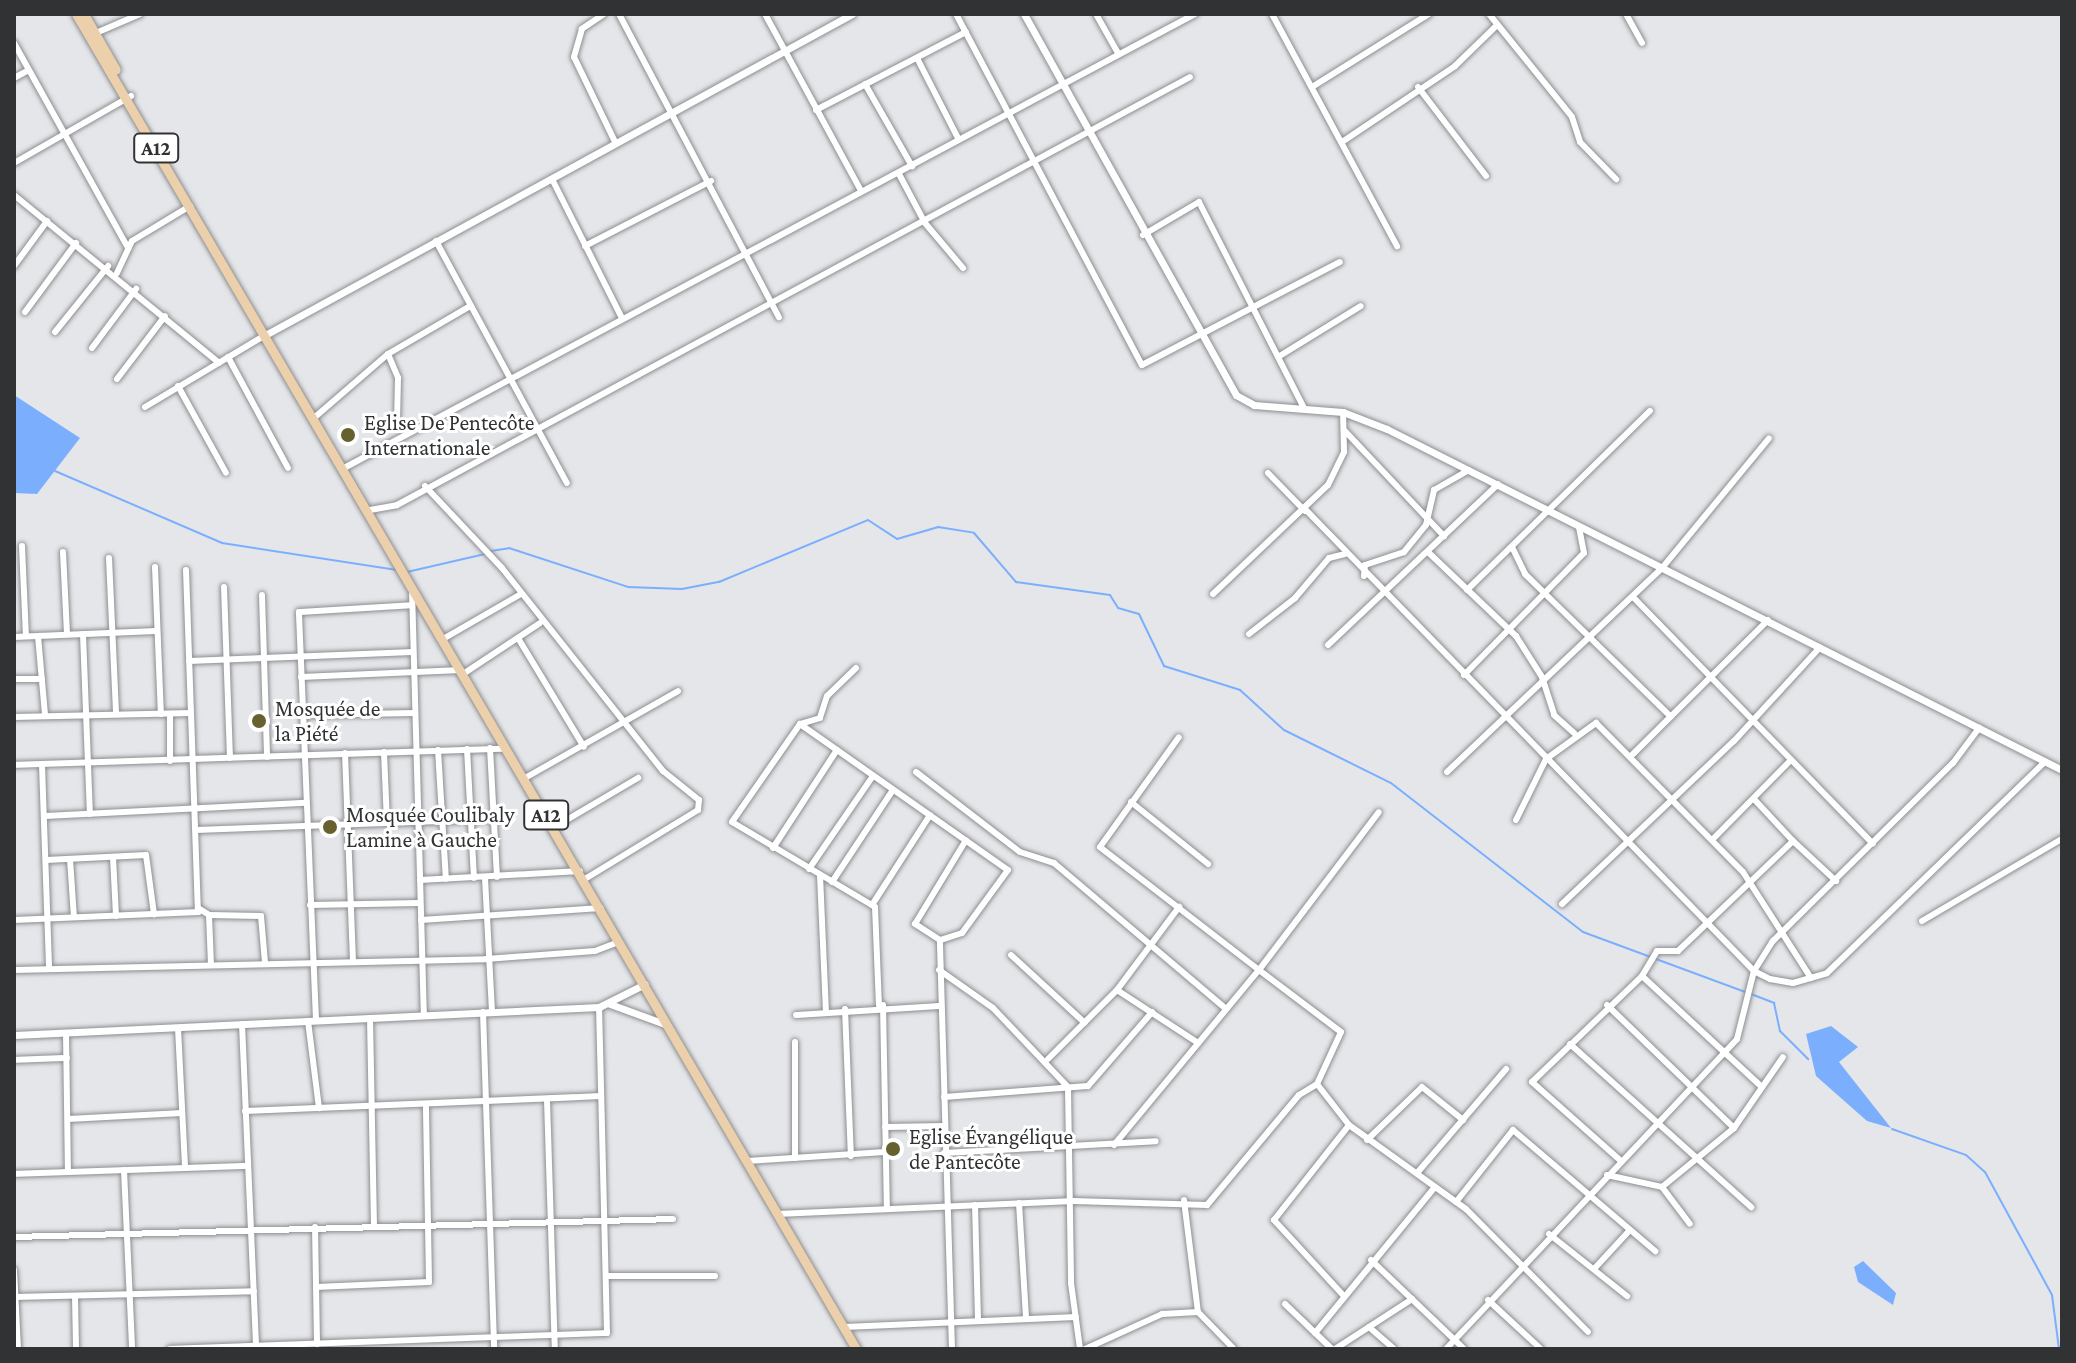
<!DOCTYPE html>
<meta charset="utf-8">
<style>
body{margin:0}
#map{position:relative;width:2076px;height:1363px;overflow:hidden;background:#e4e6e9;font-family:"Crimson Pro",serif}
div>[style]{position:absolute}
[style*='--x']{left:calc(var(--x)*1px);top:calc(var(--y)*1px);width:calc(var(--w)*1px);rotate:calc(var(--a)*1deg)}
.water>*{inset:0;background:#7baffe}
.stream>*{height:2px;margin:-1px;padding:0 1px;transform-origin:1px;border-radius:1px;background:#7baffe}
.roads{filter:drop-shadow(0 0 2px #8d8e91) drop-shadow(0 0 2px #8d8e91)}
.minor>*{height:6px;margin:-3px;padding:0 3px;transform-origin:3px;border-radius:3px;background:#fff}
.tertiary>*{height:7px;margin:-3.5px;padding:0 3.5px;transform-origin:3.5px;border-radius:3.5px;background:#fff}
.primary>*{height:9px;margin:-4.5px;padding:0 4.5px;transform-origin:4.5px;border-radius:4.5px;background:#ecd0ac}
.dots>*{width:22px;height:22px;translate:-50% -50%;box-sizing:border-box;border:4px solid #fff;border-radius:50%}
span{translate:-50% -50%;white-space:nowrap;text-align:center;line-height:1.15;-webkit-text-stroke:6px #fff;paint-order:stroke}
.shield-label span{padding:2px 6px;background:#fff;border:2px solid;border-radius:6px;-webkit-text-stroke-width:0}
.shield-label{font-size:20px;color:#313233;font-weight:700}
.poi-label{font-size:22px;color:#313233}
.left{translate:0 -50%;text-align:left}
.frame{position:absolute;inset:0;border:16px solid #313233;pointer-events:none}
</style>
<div id="map">
<div class="water">
<div style="clip-path:polygon(14px 395px,80px 438px,37px 494px,14px 493px)"></div>
<div style="clip-path:polygon(1831px 1026px,1858px 1047px,1839px 1062px,1891px 1128px,1867px 1121px,1816px 1076px,1806px 1034px)"></div>
<div style="clip-path:polygon(1863px 1261px,1896px 1293px,1893px 1305px,1858px 1282px,1854px 1267px)"></div>
</div>
<div class="stream">
<div style="--x:55;--y:471;--w:182;--a:23.3"></div>
<div style="--x:222;--y:543;--w:177;--a:8.8"></div>
<div style="--x:491;--y:551;--w:18;--a:-9"></div>
<div style="--x:509;--y:548;--w:125;--a:18.1"></div>
<div style="--x:628;--y:587;--w:54;--a:2.1"></div>
<div style="--x:682;--y:589;--w:38;--a:-11"></div>
<div style="--x:719;--y:582;--w:161;--a:-22.6"></div>
<div style="--x:868;--y:520;--w:35;--a:33"></div>
<div style="--x:897;--y:539;--w:43;--a:-16.3"></div>
<div style="--x:938;--y:527;--w:36;--a:9"></div>
<div style="--x:974;--y:533;--w:65;--a:49.4"></div>
<div style="--x:1016;--y:582;--w:95;--a:7.9"></div>
<div style="--x:1110;--y:595;--w:15;--a:58"></div>
<div style="--x:1118;--y:608;--w:22;--a:16"></div>
<div style="--x:1139;--y:614;--w:58;--a:64.3"></div>
<div style="--x:1164;--y:666;--w:80;--a:17.5"></div>
<div style="--x:1240;--y:690;--w:59;--a:42.3"></div>
<div style="--x:1284;--y:730;--w:119;--a:26.4"></div>
<div style="--x:1391;--y:783;--w:243;--a:37.8"></div>
<div style="--x:1583;--y:932;--w:173;--a:20.3"></div>
<div style="--x:407;--y:572;--w:80;--a:-13"></div>
<div style="--x:1751;--y:994;--w:25;--a:21"></div>
<div style="--x:1774;--y:1003;--w:29;--a:78"></div>
<div style="--x:1780;--y:1031;--w:40;--a:45"></div>
<div style="--x:1892;--y:1129;--w:78;--a:19.4"></div>
<div style="--x:1966;--y:1155;--w:25;--a:42"></div>
<div style="--x:1985;--y:1172;--w:140;--a:61.4"></div>
<div style="--x:2052;--y:1295;--w:54;--a:82.6"></div>
</div>
<div class="roads">
<div class="minor">
<div style="--x:604;--y:14;--w:27;--a:146"></div>
<div style="--x:582;--y:29;--w:29;--a:106"></div>
<div style="--x:574;--y:57;--w:94;--a:64.2"></div>
<div style="--x:619;--y:14;--w:343;--a:62.2"></div>
<div style="--x:765;--y:14;--w:201;--a:61.5"></div>
<div style="--x:956;--y:14;--w:397;--a:62.1"></div>
<div style="--x:1142;--y:365;--w:223;--a:-27.5"></div>
<div style="--x:1096;--y:14;--w:45;--a:60.6"></div>
<div style="--x:1272;--y:14;--w:264;--a:61.7"></div>
<div style="--x:1489;--y:14;--w:132;--a:51.1"></div>
<div style="--x:1572;--y:117;--w:26;--a:72"></div>
<div style="--x:1580;--y:142;--w:52;--a:45.8"></div>
<div style="--x:1626;--y:14;--w:33;--a:61"></div>
<div style="--x:96;--y:33;--w:48;--a:-23.4"></div>
<div style="--x:14;--y:43;--w:235;--a:60.9"></div>
<div style="--x:917;--y:58;--w:92;--a:62.9"></div>
<div style="--x:14;--y:78;--w:15;--a:-28"></div>
<div style="--x:865;--y:84;--w:95;--a:60.2"></div>
<div style="--x:1312;--y:87;--w:138;--a:-32"></div>
<div style="--x:1418;--y:87;--w:112;--a:52.6"></div>
<div style="--x:816;--y:110;--w:169;--a:-27.5"></div>
<div style="--x:1342;--y:142;--w:136;--a:-33.9"></div>
<div style="--x:1455;--y:66;--w:59;--a:-44.3"></div>
<div style="--x:14;--y:163;--w:135;--a:-29.8"></div>
<div style="--x:899;--y:174;--w:55;--a:62"></div>
<div style="--x:925;--y:223;--w:59;--a:49.8"></div>
<div style="--x:552;--y:179;--w:156;--a:63.3"></div>
<div style="--x:14;--y:195;--w:265;--a:39.3"></div>
<div style="--x:1143;--y:235;--w:65;--a:-30.5"></div>
<div style="--x:1199;--y:202;--w:233;--a:63"></div>
<div style="--x:436;--y:241;--w:275;--a:61.6"></div>
<div style="--x:585;--y:246;--w:142;--a:-27.3"></div>
<div style="--x:14;--y:266;--w:56;--a:-53.7"></div>
<div style="--x:117;--y:273;--w:35;--a:-65"></div>
<div style="--x:132;--y:241;--w:68;--a:-31.1"></div>
<div style="--x:25;--y:312;--w:86;--a:-53.5"></div>
<div style="--x:55;--y:332;--w:85;--a:-51.2"></div>
<div style="--x:92;--y:348;--w:74;--a:-53.3"></div>
<div style="--x:388;--y:354;--w:26;--a:67"></div>
<div style="--x:398;--y:378;--w:43;--a:91.3"></div>
<div style="--x:228;--y:357;--w:126;--a:61.6"></div>
<div style="--x:1278;--y:357;--w:97;--a:-31.6"></div>
<div style="--x:117;--y:379;--w:79;--a:-52.7"></div>
<div style="--x:178;--y:386;--w:99;--a:61.1"></div>
<div style="--x:145;--y:407;--w:142;--a:-30.9"></div>
<div style="--x:315;--y:417;--w:96;--a:-40.8"></div>
<div style="--x:388;--y:354;--w:95;--a:-30.3"></div>
<div style="--x:1344;--y:430;--w:146;--a:46.7"></div>
<div style="--x:344;--y:468;--w:965;--a:-28.08"></div>
<div style="--x:1268;--y:473;--w:53;--a:45.8"></div>
<div style="--x:425;--y:486;--w:112;--a:46.8"></div>
<div style="--x:502;--y:568;--w:259;--a:51.6"></div>
<div style="--x:663;--y:771;--w:46;--a:38.9"></div>
<div style="--x:699;--y:800;--w:10;--a:96"></div>
<div style="--x:698;--y:810;--w:132;--a:148.6"></div>
<div style="--x:370;--y:510;--w:27;--a:-10"></div>
<div style="--x:397;--y:505;--w:901;--a:-28.36"></div>
<div style="--x:1306;--y:510;--w:643;--a:45.82"></div>
<div style="--x:1754;--y:971;--w:18;--a:27"></div>
<div style="--x:1770;--y:979;--w:23;--a:10"></div>
<div style="--x:1793;--y:983;--w:35;--a:-16"></div>
<div style="--x:1827;--y:973;--w:303;--a:-44.1"></div>
<div style="--x:22;--y:546;--w:90;--a:87.5"></div>
<div style="--x:1513;--y:549;--w:28;--a:64"></div>
<div style="--x:1525;--y:574;--w:204;--a:44.4"></div>
<div style="--x:63;--y:552;--w:82;--a:87.2"></div>
<div style="--x:1428;--y:552;--w:122;--a:43.7"></div>
<div style="--x:1516;--y:636;--w:49;--a:57.6"></div>
<div style="--x:1542;--y:677;--w:40;--a:72"></div>
<div style="--x:1554;--y:715;--w:27;--a:42"></div>
<div style="--x:109;--y:558;--w:156;--a:87.4"></div>
<div style="--x:155;--y:567;--w:147;--a:87.7"></div>
<div style="--x:186;--y:570;--w:338;--a:88"></div>
<div style="--x:198;--y:908;--w:13;--a:32"></div>
<div style="--x:209;--y:915;--w:50;--a:87.7"></div>
<div style="--x:1364;--y:576;--w:11;--a:-85"></div>
<div style="--x:1365;--y:565;--w:41;--a:-18.4"></div>
<div style="--x:1404;--y:552;--w:35;--a:-51"></div>
<div style="--x:1426;--y:525;--w:36;--a:-77"></div>
<div style="--x:1434;--y:490;--w:40;--a:-29.7"></div>
<div style="--x:224;--y:587;--w:171;--a:88"></div>
<div style="--x:412;--y:590;--w:426;--a:88.4"></div>
<div style="--x:1467;--y:590;--w:256;--a:-44.4"></div>
<div style="--x:1213;--y:594;--w:158;--a:-43.5"></div>
<div style="--x:1328;--y:485;--w:37;--a:-64"></div>
<div style="--x:1344;--y:452;--w:40;--a:-91.4"></div>
<div style="--x:262;--y:595;--w:162;--a:88.2"></div>
<div style="--x:1633;--y:597;--w:344;--a:45.8"></div>
<div style="--x:83;--y:634;--w:180;--a:87.8"></div>
<div style="--x:1249;--y:634;--w:58;--a:-38"></div>
<div style="--x:1295;--y:598;--w:52;--a:-49.6"></div>
<div style="--x:1329;--y:558;--w:16;--a:-14"></div>
<div style="--x:38;--y:636;--w:79;--a:84.9"></div>
<div style="--x:14;--y:637;--w:142;--a:-2.4"></div>
<div style="--x:518;--y:638;--w:127;--a:58.8"></div>
<div style="--x:443;--y:639;--w:90;--a:-30"></div>
<div style="--x:1328;--y:645;--w:234;--a:-43.4"></div>
<div style="--x:189;--y:661;--w:224;--a:-2.3"></div>
<div style="--x:856;--y:668;--w:40;--a:136"></div>
<div style="--x:827;--y:696;--w:23;--a:108"></div>
<div style="--x:820;--y:718;--w:21;--a:163"></div>
<div style="--x:800;--y:724;--w:119;--a:124.8"></div>
<div style="--x:732;--y:822;--w:166;--a:30.7"></div>
<div style="--x:875;--y:907;--w:98;--a:87.7"></div>
<div style="--x:463;--y:674;--w:92;--a:-33.5"></div>
<div style="--x:1464;--y:675;--w:171;--a:-45.5"></div>
<div style="--x:1584;--y:553;--w:25;--a:-101"></div>
<div style="--x:301;--y:677;--w:160;--a:-2.5"></div>
<div style="--x:14;--y:679;--w:28;--a:0"></div>
<div style="--x:170;--y:714;--w:47;--a:90"></div>
<div style="--x:302;--y:715;--w:113;--a:-1"></div>
<div style="--x:14;--y:717;--w:177;--a:-1.3"></div>
<div style="--x:800;--y:724;--w:254;--a:35.1"></div>
<div style="--x:1008;--y:870;--w:78;--a:126.1"></div>
<div style="--x:962;--y:933;--w:23;--a:162"></div>
<div style="--x:490;--y:748;--w:129;--a:86.9"></div>
<div style="--x:467;--y:749;--w:129;--a:86.9"></div>
<div style="--x:438;--y:750;--w:129;--a:86.5"></div>
<div style="--x:384;--y:752;--w:71;--a:87.6"></div>
<div style="--x:345;--y:753;--w:208;--a:87.8"></div>
<div style="--x:1631;--y:756;--w:193;--a:-44.8"></div>
<div style="--x:14;--y:765;--w:492;--a:-1.9"></div>
<div style="--x:42;--y:765;--w:204;--a:88"></div>
<div style="--x:916;--y:772;--w:131;--a:37.6"></div>
<div style="--x:1020;--y:852;--w:36;--a:18"></div>
<div style="--x:1054;--y:863;--w:224;--a:40.3"></div>
<div style="--x:1447;--y:772;--w:296;--a:-43.5"></div>
<div style="--x:1662;--y:568;--w:168;--a:-50.5"></div>
<div style="--x:525;--y:778;--w:176;--a:-29.6"></div>
<div style="--x:1131;--y:802;--w:99;--a:38.8"></div>
<div style="--x:45;--y:816;--w:261;--a:-2.9"></div>
<div style="--x:1516;--y:820;--w:68;--a:-63.8"></div>
<div style="--x:1546;--y:759;--w:62;--a:-35.8"></div>
<div style="--x:1596;--y:723;--w:209;--a:45.4"></div>
<div style="--x:1743;--y:872;--w:126;--a:57.3"></div>
<div style="--x:553;--y:828;--w:99;--a:-30.5"></div>
<div style="--x:196;--y:830;--w:297;--a:-2.1"></div>
<div style="--x:1712;--y:840;--w:112;--a:-45.4"></div>
<div style="--x:1793;--y:841;--w:59;--a:42.9"></div>
<div style="--x:773;--y:848;--w:117;--a:-56.9"></div>
<div style="--x:113;--y:857;--w:59;--a:87.1"></div>
<div style="--x:70;--y:859;--w:58;--a:86.1"></div>
<div style="--x:46;--y:860;--w:100;--a:-2.9"></div>
<div style="--x:146;--y:855;--w:60;--a:82.3"></div>
<div style="--x:809;--y:869;--w:113;--a:-55.5"></div>
<div style="--x:820;--y:875;--w:136;--a:87.5"></div>
<div style="--x:485;--y:878;--w:133;--a:87"></div>
<div style="--x:420;--y:880;--w:160;--a:-3.2"></div>
<div style="--x:832;--y:882;--w:110;--a:-56.5"></div>
<div style="--x:1562;--y:904;--w:237;--a:-43.5"></div>
<div style="--x:1734;--y:741;--w:127;--a:-47.5"></div>
<div style="--x:310;--y:905;--w:110;--a:-1"></div>
<div style="--x:872;--y:905;--w:107;--a:-57.2"></div>
<div style="--x:209;--y:915;--w:52;--a:1.1"></div>
<div style="--x:261;--y:916;--w:47;--a:85.1"></div>
<div style="--x:14;--y:920;--w:185;--a:-2.5"></div>
<div style="--x:421;--y:920;--w:180;--a:-3.8"></div>
<div style="--x:1922;--y:921;--w:162;--a:-30.4"></div>
<div style="--x:1011;--y:955;--w:100;--a:42.6"></div>
<div style="--x:14;--y:970;--w:472;--a:-1.3"></div>
<div style="--x:486;--y:959;--w:109;--a:-4.2"></div>
<div style="--x:595;--y:951;--w:26;--a:-21"></div>
<div style="--x:939;--y:970;--w:66;--a:35.1"></div>
<div style="--x:993;--y:1008;--w:109;--a:46.5"></div>
<div style="--x:1068;--y:1087;--w:196;--a:89.1"></div>
<div style="--x:1071;--y:1283;--w:67;--a:82.2"></div>
<div style="--x:1642;--y:976;--w:163;--a:42.8"></div>
<div style="--x:1117;--y:990;--w:97;--a:33.2"></div>
<div style="--x:883;--y:1005;--w:204;--a:88.9"></div>
<div style="--x:1607;--y:1005;--w:177;--a:44.1"></div>
<div style="--x:845;--y:1009;--w:147;--a:87.7"></div>
<div style="--x:483;--y:1012;--w:337;--a:88.1"></div>
<div style="--x:796;--y:1015;--w:144;--a:-3.6"></div>
<div style="--x:370;--y:1018;--w:207;--a:88.9"></div>
<div style="--x:316;--y:1020;--w:408;--a:-92.4"></div>
<div style="--x:299;--y:612;--w:113;--a:-3.5"></div>
<div style="--x:308;--y:1021;--w:88;--a:82.8"></div>
<div style="--x:242;--y:1024;--w:324;--a:87.5"></div>
<div style="--x:178;--y:1028;--w:140;--a:87.1"></div>
<div style="--x:66;--y:1033;--w:139;--a:89.2"></div>
<div style="--x:795;--y:1042;--w:116;--a:90"></div>
<div style="--x:1570;--y:1044;--w:244;--a:42"></div>
<div style="--x:1048;--y:1059;--w:98;--a:-45"></div>
<div style="--x:1117;--y:990;--w:104;--a:-53.2"></div>
<div style="--x:14;--y:1060;--w:53;--a:-2.2"></div>
<div style="--x:1317;--y:1084;--w:52;--a:52"></div>
<div style="--x:1349;--y:1125;--w:144;--a:35.7"></div>
<div style="--x:1466;--y:1209;--w:173;--a:45.2"></div>
<div style="--x:944;--y:1097;--w:144;--a:-4.4"></div>
<div style="--x:1088;--y:1086;--w:98;--a:-49.1"></div>
<div style="--x:547;--y:1100;--w:249;--a:88.2"></div>
<div style="--x:245;--y:1111;--w:356;--a:-2.4"></div>
<div style="--x:68;--y:1119;--w:114;--a:-3"></div>
<div style="--x:885;--y:1127;--w:59;--a:-1"></div>
<div style="--x:1367;--y:1140;--w:76;--a:-43.9"></div>
<div style="--x:1422;--y:1087;--w:53;--a:38.8"></div>
<div style="--x:1114;--y:1145;--w:227;--a:-50.4"></div>
<div style="--x:1259;--y:970;--w:201;--a:-142.3"></div>
<div style="--x:1100;--y:847;--w:135;--a:-54.3"></div>
<div style="--x:944;--y:1153;--w:212;--a:-3.2"></div>
<div style="--x:747;--y:1161;--w:138;--a:-3.7"></div>
<div style="--x:1621;--y:1161;--w:119;--a:-138.4"></div>
<div style="--x:1532;--y:1082;--w:153;--a:-43.9"></div>
<div style="--x:1642;--y:976;--w:29;--a:-59"></div>
<div style="--x:1657;--y:951;--w:21;--a:0"></div>
<div style="--x:1678;--y:951;--w:159;--a:-43.7"></div>
<div style="--x:1793;--y:841;--w:57;--a:-132.9"></div>
<div style="--x:124;--y:1170;--w:179;--a:87.4"></div>
<div style="--x:1417;--y:1173;--w:137;--a:-49.4"></div>
<div style="--x:14;--y:1174;--w:233;--a:-2"></div>
<div style="--x:1607;--y:1175;--w:56;--a:12.3"></div>
<div style="--x:1662;--y:1187;--w:46;--a:52.9"></div>
<div style="--x:1662;--y:1187;--w:93;--a:-39.3"></div>
<div style="--x:1734;--y:1128;--w:86;--a:-55.4"></div>
<div style="--x:1184;--y:1200;--w:113;--a:82.9"></div>
<div style="--x:1456;--y:1202;--w:92;--a:-51.6"></div>
<div style="--x:1513;--y:1130;--w:187;--a:40.4"></div>
<div style="--x:1019;--y:1203;--w:115;--a:86.5"></div>
<div style="--x:975;--y:1205;--w:114;--a:88.5"></div>
<div style="--x:777;--y:1214;--w:297;--a:-2.5"></div>
<div style="--x:1074;--y:1201;--w:133;--a:1.7"></div>
<div style="--x:1207;--y:1205;--w:143;--a:-50.1"></div>
<div style="--x:1299;--y:1095;--w:21;--a:-31"></div>
<div style="--x:1317;--y:1084;--w:57;--a:-65.2"></div>
<div style="--x:1341;--y:1032;--w:103;--a:-142.9"></div>
<div style="--x:1259;--y:970;--w:198;--a:-52.8"></div>
<div style="--x:315;--y:1227;--w:117;--a:89"></div>
<div style="--x:1549;--y:1234;--w:100;--a:38.5"></div>
<div style="--x:14;--y:1237;--w:659;--a:-1.56"></div>
<div style="--x:1371;--y:1260;--w:129;--a:43.7"></div>
<div style="--x:1594;--y:1269;--w:53;--a:-47.3"></div>
<div style="--x:14;--y:1270;--w:79;--a:87.1"></div>
<div style="--x:608;--y:1276;--w:107;--a:0"></div>
<div style="--x:316;--y:1287;--w:113;--a:-2.5"></div>
<div style="--x:429;--y:1282;--w:176;--a:-91"></div>
<div style="--x:1343;--y:1295;--w:102;--a:-132.6"></div>
<div style="--x:1274;--y:1220;--w:121;--a:-51.7"></div>
<div style="--x:75;--y:1296;--w:53;--a:88.9"></div>
<div style="--x:14;--y:1297;--w:240;--a:-1.4"></div>
<div style="--x:1488;--y:1300;--w:72;--a:42.8"></div>
<div style="--x:1285;--y:1304;--w:65;--a:43.8"></div>
<div style="--x:844;--y:1327;--w:232;--a:-2.5"></div>
<div style="--x:1369;--y:1327;--w:33;--a:41"></div>
<div style="--x:1315;--y:1333;--w:188;--a:-50.6"></div>
<div style="--x:170;--y:1349;--w:437;--a:-2.1"></div>
<div style="--x:607;--y:1333;--w:326;--a:-91.4"></div>
<div style="--x:952;--y:1349;--w:409;--a:-91.7"></div>
<div style="--x:940;--y:940;--w:30;--a:-147"></div>
<div style="--x:915;--y:924;--w:98;--a:-58.7"></div>
<div style="--x:1085;--y:1349;--w:85;--a:-24.4"></div>
<div style="--x:1162;--y:1314;--w:36;--a:-3"></div>
<div style="--x:1198;--y:1312;--w:52;--a:45.8"></div>
<div style="--x:1335;--y:1349;--w:92;--a:-33"></div>
<div style="--x:1446;--y:1349;--w:425;--a:-46.8"></div>
<div style="--x:1737;--y:1039;--w:70;--a:-76"></div>
<div style="--x:1754;--y:971;--w:36;--a:-58"></div>
<div style="--x:1773;--y:941;--w:253;--a:-44.7"></div>
<div style="--x:1953;--y:763;--w:44;--a:-53.4"></div>
</div>
<div class="tertiary">
<div style="--x:1024;--y:14;--w:436;--a:60.9"></div>
<div style="--x:1236;--y:395;--w:21;--a:29"></div>
<div style="--x:1254;--y:405;--w:89;--a:4.5"></div>
<div style="--x:1343;--y:412;--w:47;--a:21.1"></div>
<div style="--x:1387;--y:429;--w:756;--a:26.8"></div>
<div style="--x:267;--y:334;--w:667;--a:-28.68"></div>
<div style="--x:610;--y:1004;--w:59;--a:20"></div>
<div style="--x:14;--y:1035;--w:586;--a:-2.74"></div>
<div style="--x:599;--y:1007;--w:51;--a:-26.6"></div>
</div>
<div class="primary">
<div style="--x:76;--y:14;--w:1546;--a:59.7"></div>
<div style="--x:84;--y:14;--w:64;--a:60.3"></div>
</div>
</div>
<div class="dots">
<div style="left:348px;top:435px;background:#66612e"></div>
<div style="left:259px;top:721px;background:#66612e"></div>
<div style="left:330px;top:827px;background:#66612e"></div>
<div style="left:893px;top:1149px;background:#66612e"></div>
</div>
<div class="shield-label">
<span style="left:156px;top:148px">A12</span>
<span style="left:546px;top:815px">A12</span>
</div>
<div class="poi-label">
<span class="left" style="left:364px;top:435px">Eglise De Pentecôte<br>Internationale</span>
<span class="left" style="left:275px;top:721px">Mosquée de<br>la Piété</span>
<span class="left" style="left:346px;top:827px">Mosquée Coulibaly<br>Lamine à Gauche</span>
<span class="left" style="left:909px;top:1149px">Eglise Évangélique<br>de Pantecôte</span>
</div>
<div class="frame"></div>
</div>
